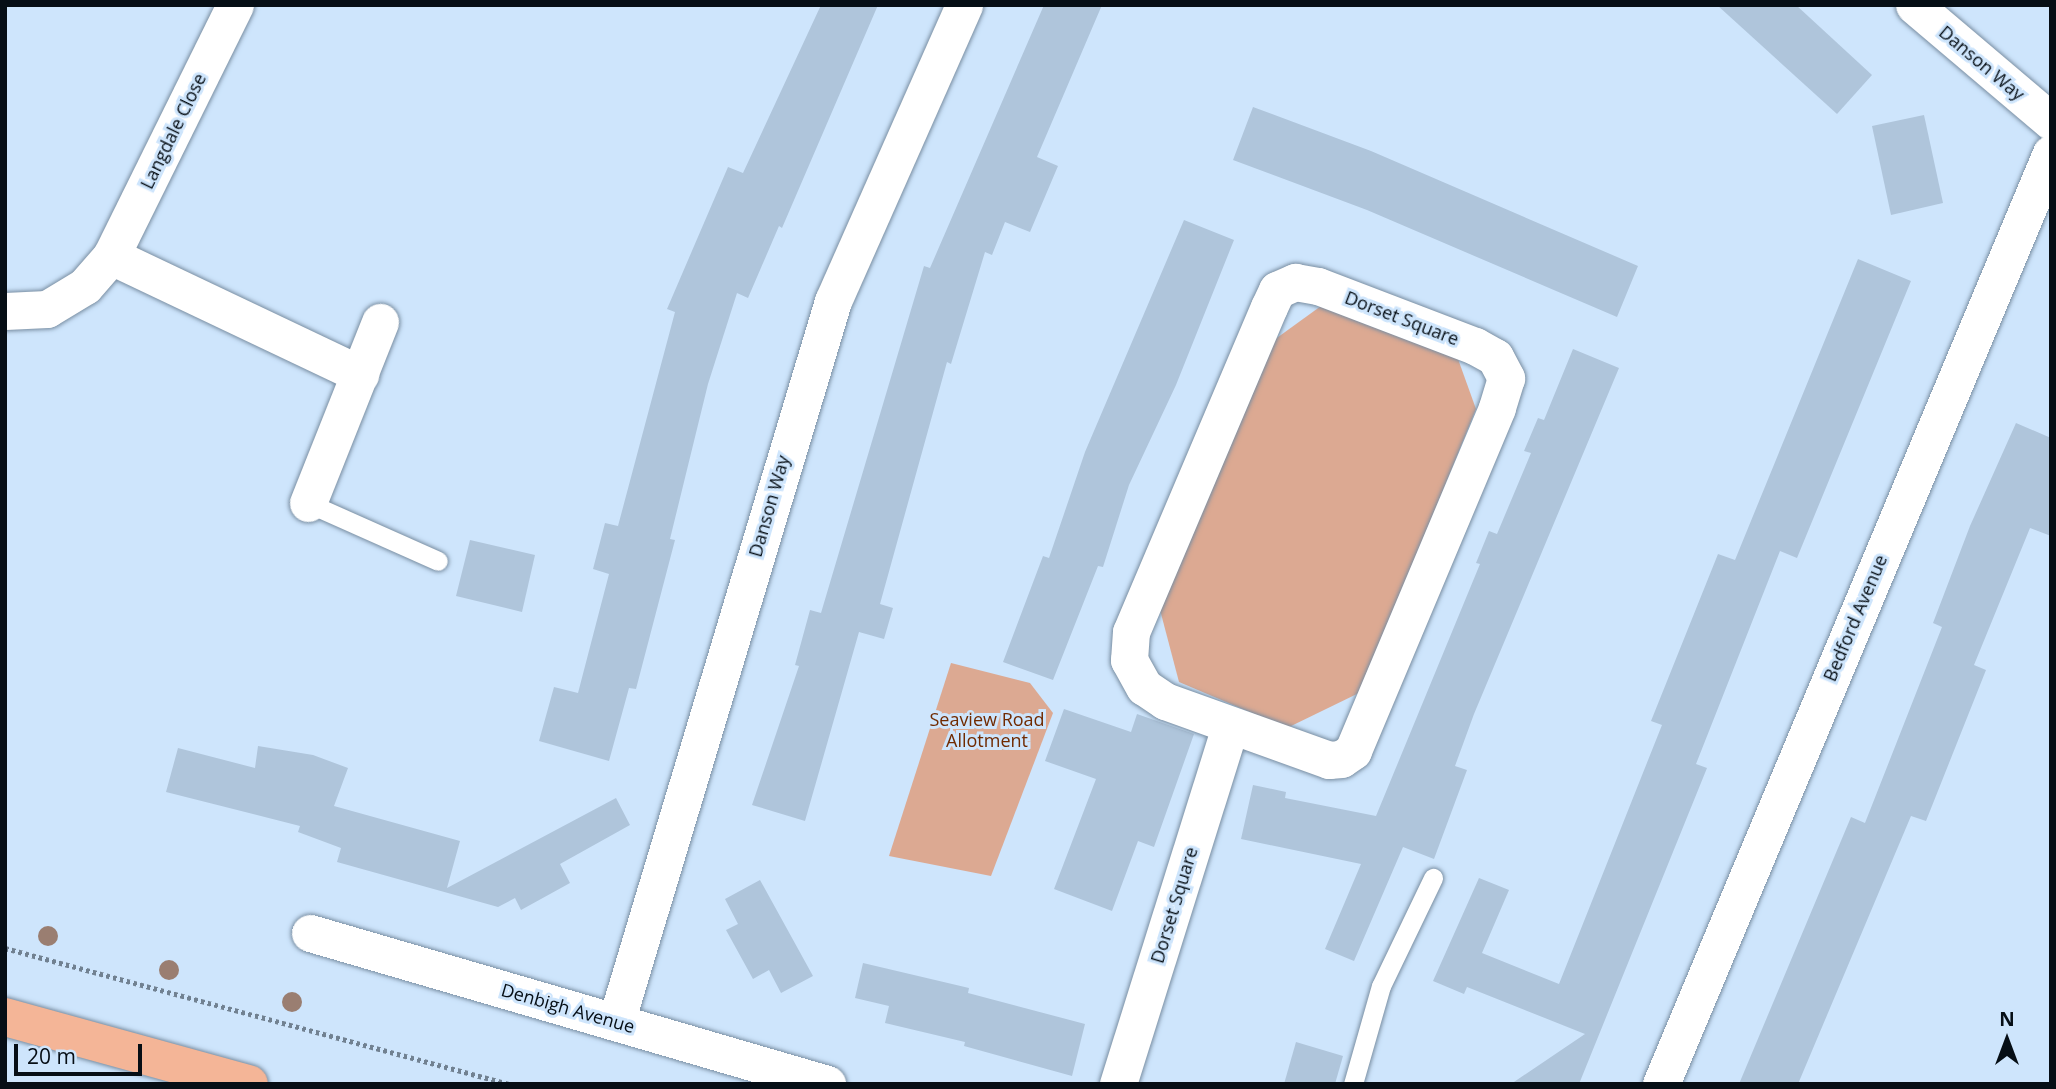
<!DOCTYPE html>
<style>
body{margin:0}
#map{position:relative;width:2056px;height:1089px;overflow:hidden;background:#cee5fc;font-family:"Open Sans",sans-serif}
div>[style]{position:absolute}
[style*='--x']{left:calc(var(--x)*1px);top:calc(var(--y)*1px);width:calc(var(--w)*1px);rotate:calc(var(--a)*1deg)}
.green>*{inset:0;background:#dca992}
.building>*{inset:0;background:#afc5db}
.path>*{height:4.5px;margin-top:-2.25px;transform-origin:0;background:repeating-linear-gradient(90deg,#718191 0 3.5px,transparent 0 7px)}
.roads{filter:drop-shadow(0 0 2px #798ea2) drop-shadow(0 0 2px #798ea2)}
.lane>*{height:19px;margin:-9.5px;padding:0 9.5px;transform-origin:9.5px;border-radius:9.5px;background:#fff}
.street>*{height:37px;margin:-18.5px;padding:0 18.5px;transform-origin:18.5px;border-radius:18.5px;background:#fff}
.primary>*{height:38px;margin:-19px;padding:0 19px;transform-origin:19px;border-radius:19px;background:#f4b597}
.trees>*{width:20px;height:20px;margin:-10px;border-radius:50%;background:#9a7e71}
span{translate:-50% -50%;white-space:nowrap;text-align:center;line-height:1.15;-webkit-text-stroke:6px #cee5fc;paint-order:stroke}
.street-label{font-size:18px;color:#060e15}
.park-label{font-size:18px;color:#702a00}
.frame{position:absolute;inset:0;border:7px solid #060e15;pointer-events:none}
.north{position:absolute;left:1972px;top:1005px;width:70px;height:70px;-webkit-text-stroke:5px #cee5fc;paint-order:stroke;rotate:0deg;font-size:19px;font-weight:700;line-height:28px;text-align:center;color:#060e15}
.north::after{content:'';display:block;margin:auto;width:24px;height:32px;background:#060e15;clip-path:polygon(50% 0,100% 100%,50% 72%,0 100%)}
.scale{position:absolute;left:14px;top:1044px;width:128px;height:32px;box-sizing:border-box;border:4px solid #060e15;border-top:0;padding-left:9px;font-size:21px;line-height:24px;white-space:nowrap;color:#060e15;-webkit-text-stroke:5px #cee5fc;paint-order:stroke}
</style>
<div id="map">
<div class="green">
<div style="clip-path:polygon(1321px 306px,1458px 359px,1476px 409px,1361px 692px,1287px 728px,1179px 682px,1159px 606px,1274px 340px)"></div>
<div style="clip-path:polygon(951px 663px,1030px 683px,1053px 713px,991px 876px,889px 856px)"></div>
</div>
<div class="building">
<div style="clip-path:polygon(821px 5px,878px 5px,782px 228px,779px 226px,748px 298px,737px 293px,708px 384px,670px 539px,675px 540px,636px 689px,629px 688px,609px 761px,539px 741px,554px 687px,578px 693px,609px 574px,593px 569px,605px 523px,618px 526px,675px 312px,667px 309px,728px 167px,743px 173px)"></div>
<div style="clip-path:polygon(1044px 5px,1102px 5px,1037px 157px,1058px 166px,1030px 232px,1005px 222px,992px 255px,985px 252px,951px 364px,947px 362px,880px 604px,893px 608px,884px 639px,859px 632px,805px 821px,752px 805px,799px 666px,795px 665px,810px 610px,821px 613px,924px 266px,930px 268px)"></div>
<div style="clip-path:polygon(1717px 5px,1796px 5px,1872px 75px,1837px 114px)"></div>
<div style="clip-path:polygon(1253px 107px,1371px 151px,1638px 266px,1617px 317px,1367px 210px,1233px 160px)"></div>
<div style="clip-path:polygon(1924px 115px,1943px 203px,1891px 215px,1872px 126px)"></div>
<div style="clip-path:polygon(1184px 220px,1234px 240px,1176px 385px,1129px 485px,1103px 567px,1098px 566px,1053px 680px,1003px 662px,1043px 556px,1049px 558px,1085px 452px)"></div>
<div style="clip-path:polygon(1858px 259px,1911px 281px,1797px 558px,1780px 551px,1696px 764px,1707px 768px,1579px 1084px,1511px 1084px,1585px 1034px,1467px 987px,1464px 994px,1433px 981px,1479px 878px,1509px 890px,1482px 953px,1559px 984px,1662px 725px,1651px 721px,1718px 554px,1735px 560px)"></div>
<div style="clip-path:polygon(1573px 349px,1619px 368px,1474px 714px,1455px 766px,1467px 770px,1434px 859px,1403px 847px,1354px 961px,1325px 949px,1361px 864px,1241px 839px,1253px 785px,1286px 792px,1285px 798px,1376px 816px,1480px 564px,1476px 563px,1489px 531px,1497px 534px,1531px 453px,1524px 451px,1538px 418px,1544px 420px)"></div>
<div style="clip-path:polygon(2016px 423px,2051px 438px,2051px 536px,2030px 528px,1974px 665px,1986px 670px,1926px 821px,1911px 816px,1798px 1084px,1739px 1084px,1851px 817px,1865px 823px,1942px 627px,1933px 623px,1970px 526px)"></div>
<div style="clip-path:polygon(470px 540px,535px 555px,522px 612px,456px 596px)"></div>
<div style="clip-path:polygon(1064px 709px,1131px 732px,1137px 714px,1194px 734px,1154px 847px,1138px 841px,1112px 911px,1054px 889px,1096px 779px,1045px 761px)"></div>
<div style="clip-path:polygon(258px 746px,313px 755px,348px 768px,334px 806px,460px 841px,447px 888px,616px 798px,630px 825px,560px 864px,570px 883px,521px 910px,515px 898px,498px 907px,337px 862px,341px 848px,298px 832px,300px 826px,166px 792px,178px 748px,255px 768px)"></div>
<div style="clip-path:polygon(760px 880px,813px 976px,781px 993px,769px 970px,753px 979px,726px 930px,738px 924px,725px 899px)"></div>
<div style="clip-path:polygon(863px 963px,969px 988px,968px 993px,1085px 1024px,1072px 1076px,964px 1046px,965px 1042px,885px 1023px,889px 1006px,855px 998px)"></div>
<div style="clip-path:polygon(1296px 1042px,1343px 1056px,1335px 1084px,1284px 1084px)"></div>
</div>
<div class="path">
<div style="--x:5;--y:948;--w:522;--a:15.1"></div>
</div>
<div class="roads">
<div class="lane">
<div style="--x:308;--y:503;--w:142;--a:24"></div>
<div style="--x:1353;--y:1084;--w:102;--a:-74.1"></div>
<div style="--x:1381;--y:986;--w:120;--a:-64.3"></div>
</div>
<div class="street">
<div style="--x:1914;--y:5;--w:180;--a:40.3"></div>
<div style="--x:111;--y:256;--w:276;--a:25.4"></div>
<div style="--x:1295;--y:282;--w:23;--a:10"></div>
<div style="--x:1318;--y:286;--w:168;--a:20.9"></div>
<div style="--x:1475;--y:346;--w:23;--a:29"></div>
<div style="--x:1495;--y:357;--w:24;--a:62"></div>
<div style="--x:1506;--y:378;--w:31;--a:107"></div>
<div style="--x:1497;--y:408;--w:372;--a:112.8"></div>
<div style="--x:1353;--y:751;--w:14;--a:146"></div>
<div style="--x:1341;--y:759;--w:12;--a:175"></div>
<div style="--x:1329;--y:760;--w:174;--a:-160.2"></div>
<div style="--x:1165;--y:701;--w:25;--a:-146"></div>
<div style="--x:1144;--y:687;--w:31;--a:-119"></div>
<div style="--x:1129;--y:660;--w:28;--a:-86"></div>
<div style="--x:1131;--y:632;--w:353;--a:-67"></div>
<div style="--x:1269;--y:307;--w:19;--a:-65"></div>
<div style="--x:1277;--y:290;--w:20;--a:-24"></div>
<div style="--x:5;--y:311;--w:42;--a:-2.7"></div>
<div style="--x:47;--y:309;--w:44;--a:-31.2"></div>
<div style="--x:85;--y:286;--w:40;--a:-49"></div>
<div style="--x:111;--y:256;--w:280;--a:-63.7"></div>
<div style="--x:308;--y:503;--w:195;--a:-68.3"></div>
<div style="--x:310;--y:933;--w:539;--a:16.28"></div>
<div style="--x:616;--y:1022;--w:753;--a:-73.25"></div>
<div style="--x:833;--y:301;--w:324;--a:-66.1"></div>
<div style="--x:1118;--y:1084;--w:375;--a:-72.6"></div>
<div style="--x:1661;--y:1084;--w:1009;--a:-67.27"></div>
</div>
<div class="primary">
<div style="--x:5;--y:1017;--w:253;--a:15.4"></div>
</div>
</div>
<div class="trees">
<div style="left:48px;top:936px"></div>
<div style="left:169px;top:970px"></div>
<div style="left:292px;top:1002px"></div>
</div>
<div class="street-label">
<span style="left:1982px;top:63px;rotate:40deg">Danson Way</span>
<span style="left:173px;top:131px;rotate:-64deg">Langdale Close</span>
<span style="left:1402px;top:318px;rotate:21deg">Dorset Square</span>
<span style="left:769px;top:506px;rotate:-74deg">Danson Way</span>
<span style="left:1855px;top:618px;rotate:-67deg">Bedford Avenue</span>
<span style="left:1174px;top:905px;rotate:-73deg">Dorset Square</span>
<span style="left:568px;top:1008px;rotate:16deg">Denbigh Avenue</span>
</div>
<div class="park-label">
<span style="left:987px;top:730px">Seaview Road<br>Allotment</span>
</div>
<div class="frame"></div>
<div class="north">N</div>
<div class="scale">20 m</div>
</div>
